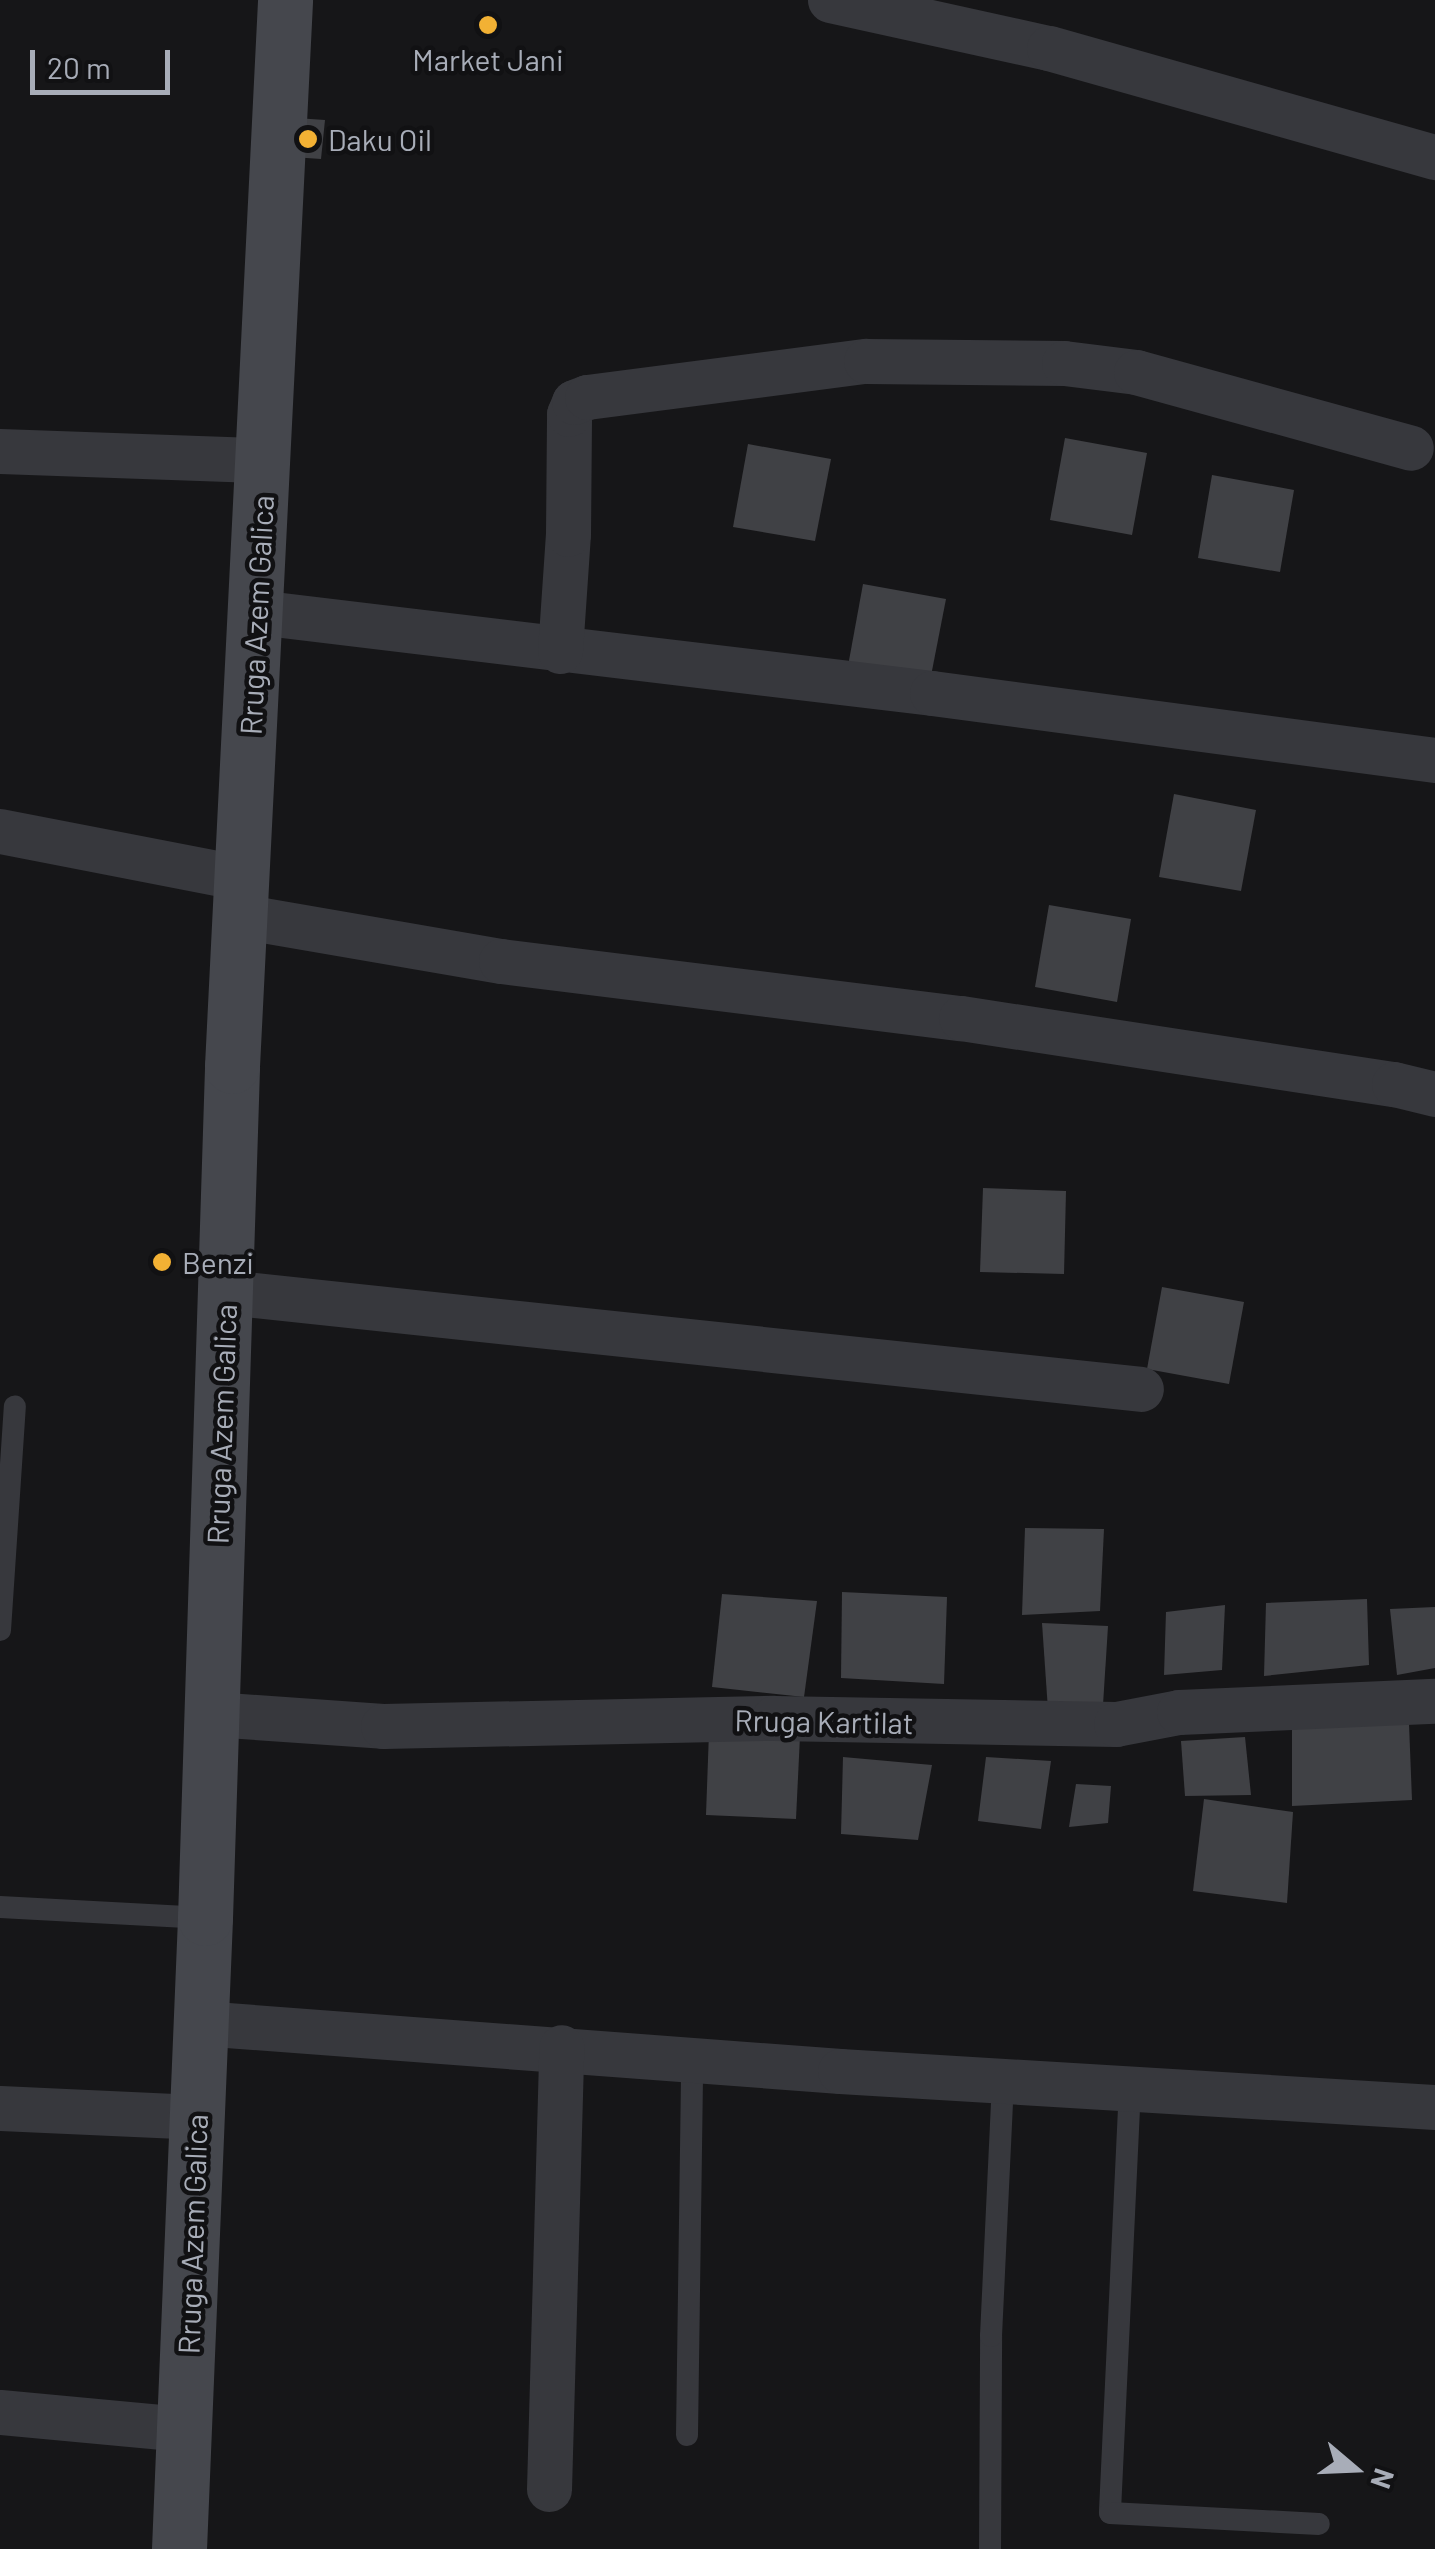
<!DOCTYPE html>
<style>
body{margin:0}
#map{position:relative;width:1435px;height:2549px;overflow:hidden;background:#161618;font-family:Barlow,sans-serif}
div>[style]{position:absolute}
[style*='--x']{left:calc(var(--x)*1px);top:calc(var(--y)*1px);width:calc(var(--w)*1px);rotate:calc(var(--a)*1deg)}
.building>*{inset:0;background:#404145}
.service>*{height:22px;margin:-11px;padding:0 11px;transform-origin:11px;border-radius:11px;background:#37383d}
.minor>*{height:45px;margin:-22.5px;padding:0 22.5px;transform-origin:22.5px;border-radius:22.5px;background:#37383d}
.secondary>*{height:55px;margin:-27.5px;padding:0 27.5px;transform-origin:27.5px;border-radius:27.5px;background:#45474d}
.dots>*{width:28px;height:28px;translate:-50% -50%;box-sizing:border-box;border:5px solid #111113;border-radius:50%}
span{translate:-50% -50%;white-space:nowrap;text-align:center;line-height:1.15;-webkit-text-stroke:9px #111113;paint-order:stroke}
.poi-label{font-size:30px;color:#a8adb8}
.left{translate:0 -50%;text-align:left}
.street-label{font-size:30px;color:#a8adb8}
.north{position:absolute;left:1305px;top:2419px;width:100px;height:100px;-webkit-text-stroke:8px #111113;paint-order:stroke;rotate:109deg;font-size:28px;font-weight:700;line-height:40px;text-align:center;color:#a8adb8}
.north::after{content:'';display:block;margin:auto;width:35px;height:45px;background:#a8adb8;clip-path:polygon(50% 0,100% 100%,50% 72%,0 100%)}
.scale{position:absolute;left:30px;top:50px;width:140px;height:45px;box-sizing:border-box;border:5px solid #a8adb8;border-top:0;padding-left:12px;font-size:30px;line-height:35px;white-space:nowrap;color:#a8adb8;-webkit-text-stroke:8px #111113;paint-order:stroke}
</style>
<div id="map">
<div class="building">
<div style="clip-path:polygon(296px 118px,325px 120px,321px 159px,292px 157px)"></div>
<div style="clip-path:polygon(1065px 438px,1147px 453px,1132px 535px,1050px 520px)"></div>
<div style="clip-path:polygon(748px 444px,831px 459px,815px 541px,733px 527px)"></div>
<div style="clip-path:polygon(1212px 475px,1294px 490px,1280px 572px,1198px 558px)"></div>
<div style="clip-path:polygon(863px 584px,946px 599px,930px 681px,848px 666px)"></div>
<div style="clip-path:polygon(1174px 794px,1256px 810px,1241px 891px,1159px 877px)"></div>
<div style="clip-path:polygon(1049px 905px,1131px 919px,1117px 1002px,1035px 987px)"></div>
<div style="clip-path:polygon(983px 1188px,1066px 1191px,1064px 1274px,980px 1272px)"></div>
<div style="clip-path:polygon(1162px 1287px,1244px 1302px,1229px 1384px,1147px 1369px)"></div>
<div style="clip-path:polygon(1025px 1528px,1104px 1529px,1100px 1611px,1022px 1615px)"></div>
<div style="clip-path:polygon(842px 1592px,947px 1597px,944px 1684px,841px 1678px)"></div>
<div style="clip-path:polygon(722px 1594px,817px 1601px,804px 1697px,712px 1687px)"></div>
<div style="clip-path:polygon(1367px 1599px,1369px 1665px,1264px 1676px,1266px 1603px)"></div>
<div style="clip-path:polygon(1225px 1605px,1222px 1670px,1164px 1675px,1166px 1612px)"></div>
<div style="clip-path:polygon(1435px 1607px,1435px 1668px,1397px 1675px,1390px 1609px)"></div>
<div style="clip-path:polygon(1042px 1623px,1108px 1626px,1103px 1705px,1048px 1710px)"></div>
<div style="clip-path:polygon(1292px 1724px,1409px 1724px,1412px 1800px,1292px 1806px)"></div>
<div style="clip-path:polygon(709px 1732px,800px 1736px,796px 1819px,706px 1815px)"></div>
<div style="clip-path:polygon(1245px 1737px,1251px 1795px,1185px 1796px,1181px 1741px)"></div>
<div style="clip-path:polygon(843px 1757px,932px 1765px,918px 1840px,841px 1834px)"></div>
<div style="clip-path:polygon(986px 1757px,1051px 1761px,1041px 1829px,978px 1821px)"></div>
<div style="clip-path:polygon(1076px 1784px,1111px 1786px,1108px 1823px,1069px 1827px)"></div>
<div style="clip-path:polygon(1204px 1799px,1293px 1812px,1287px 1903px,1193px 1891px)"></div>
</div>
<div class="service">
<div style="--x:0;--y:1630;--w:224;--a:-86.2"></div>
<div style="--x:0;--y:1907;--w:205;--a:3.1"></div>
<div style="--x:1130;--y:2087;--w:426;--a:92.7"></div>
<div style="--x:1110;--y:2513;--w:209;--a:3"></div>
<div style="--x:687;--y:2435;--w:376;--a:-89.2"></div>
<div style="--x:990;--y:2549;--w:213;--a:-89.7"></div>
<div style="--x:991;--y:2336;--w:256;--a:-87.3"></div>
</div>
<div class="minor">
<div style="--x:830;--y:0;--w:224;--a:12.4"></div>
<div style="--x:1049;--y:48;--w:401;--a:15.8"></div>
<div style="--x:0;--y:451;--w:263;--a:2"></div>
<div style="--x:257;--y:612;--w:680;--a:6.84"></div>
<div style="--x:932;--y:693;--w:507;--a:7.59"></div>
<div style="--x:560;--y:651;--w:117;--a:-86.1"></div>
<div style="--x:568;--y:534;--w:120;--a:-89.5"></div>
<div style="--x:569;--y:414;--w:13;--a:-67"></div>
<div style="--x:574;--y:402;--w:14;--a:-21"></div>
<div style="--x:587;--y:397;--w:281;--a:-7.4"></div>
<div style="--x:866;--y:361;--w:198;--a:0.6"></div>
<div style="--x:1064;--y:363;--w:73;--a:7.1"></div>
<div style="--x:1136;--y:372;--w:285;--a:15.4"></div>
<div style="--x:0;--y:831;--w:246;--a:11"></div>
<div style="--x:240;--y:916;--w:265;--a:9.8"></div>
<div style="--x:501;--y:961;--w:464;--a:7.1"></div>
<div style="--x:961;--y:1018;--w:438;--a:8.7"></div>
<div style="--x:1394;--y:1084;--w:42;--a:13.7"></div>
<div style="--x:226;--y:1292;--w:920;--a:6.05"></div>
<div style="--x:212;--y:1714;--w:171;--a:4"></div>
<div style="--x:383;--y:1726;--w:391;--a:-1.2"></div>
<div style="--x:774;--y:1718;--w:342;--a:1"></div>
<div style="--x:1116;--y:1724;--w:64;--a:-10.8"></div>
<div style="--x:1179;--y:1712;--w:256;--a:-2.5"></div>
<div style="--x:200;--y:2023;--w:642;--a:4.29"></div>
<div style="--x:840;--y:2071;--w:596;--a:3.46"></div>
<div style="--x:0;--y:2108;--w:196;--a:2.6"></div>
<div style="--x:0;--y:2412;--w:185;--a:5.3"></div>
<div style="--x:549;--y:2489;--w:442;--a:-88.4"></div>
</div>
<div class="secondary">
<div style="--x:179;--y:2549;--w:632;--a:-87.64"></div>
<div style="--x:205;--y:1918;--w:852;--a:-88.18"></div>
<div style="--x:232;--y:1066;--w:1067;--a:-87.15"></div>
</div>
<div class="dots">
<div style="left:488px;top:25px;background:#f2b134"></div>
<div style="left:308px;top:139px;background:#f2b134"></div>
<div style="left:162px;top:1262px;background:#f2b134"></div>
</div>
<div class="poi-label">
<span style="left:488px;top:59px">Market Jani</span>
<span class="left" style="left:328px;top:139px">Daku Oil</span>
<span class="left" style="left:182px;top:1262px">Benzi</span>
</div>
<div class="street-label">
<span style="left:256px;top:615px;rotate:-87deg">Rruga Azem Galica</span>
<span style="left:221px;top:1424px;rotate:-88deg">Rruga Azem Galica</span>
<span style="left:824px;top:1721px;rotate:1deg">Rruga Kartilat</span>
<span style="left:192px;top:2234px;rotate:-88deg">Rruga Azem Galica</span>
</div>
<div class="north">N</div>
<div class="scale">20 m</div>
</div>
